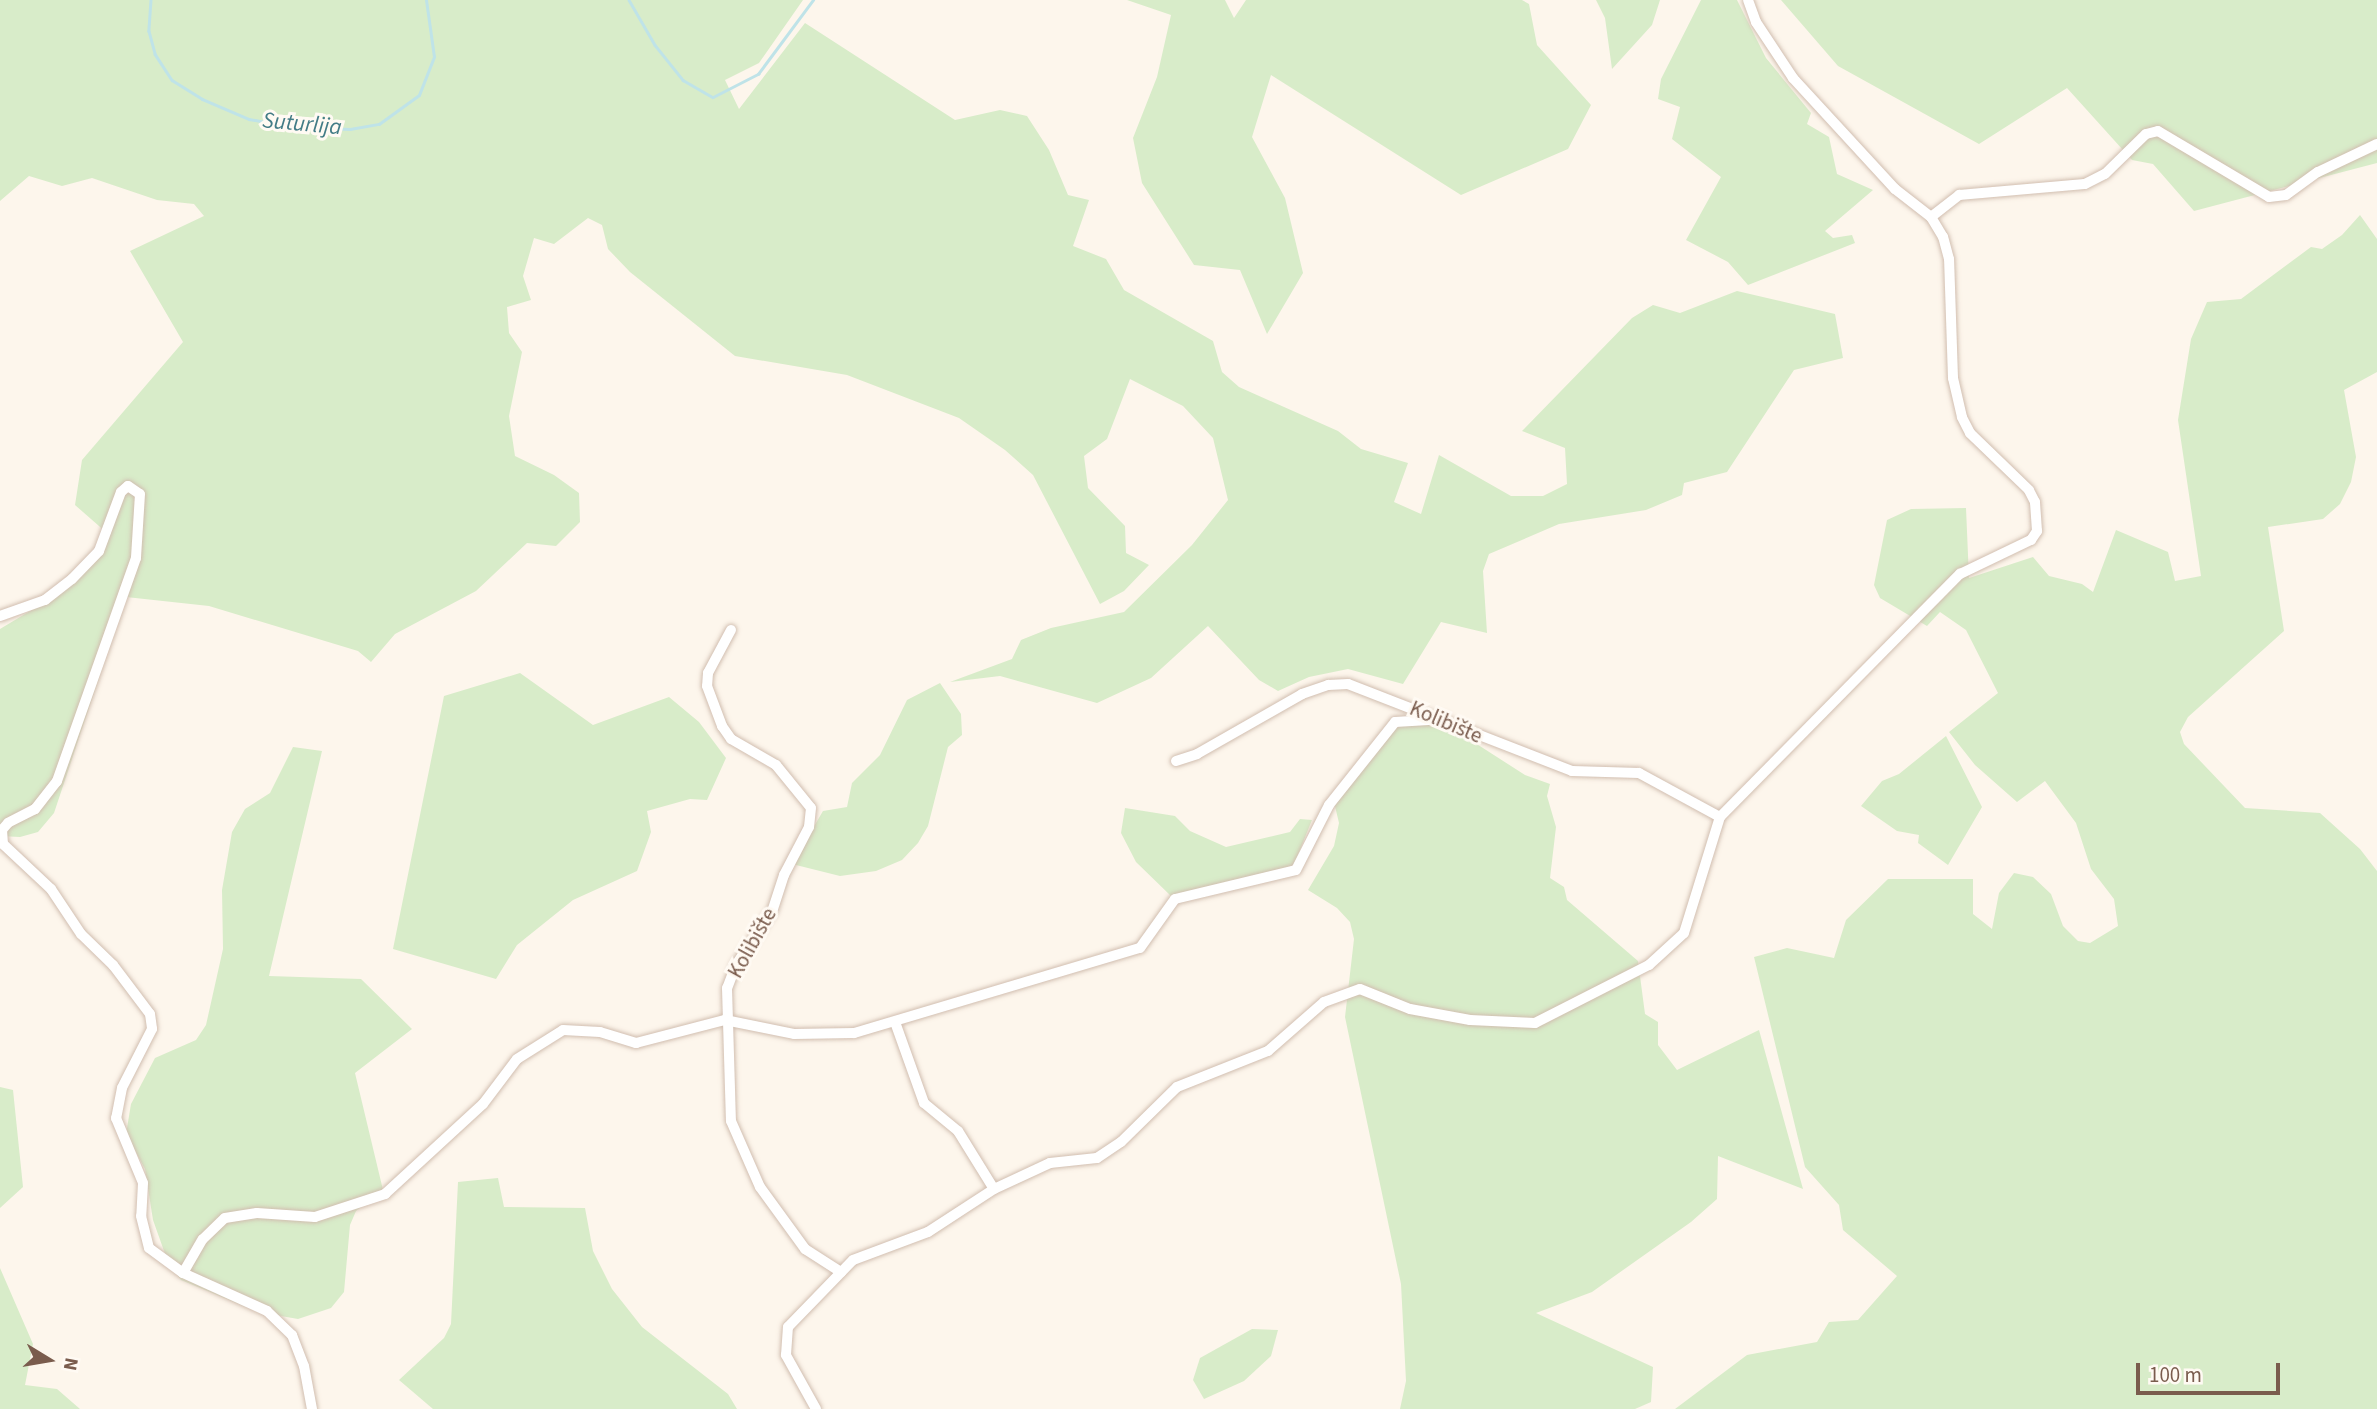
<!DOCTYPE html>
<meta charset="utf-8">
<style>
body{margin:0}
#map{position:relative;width:2377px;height:1409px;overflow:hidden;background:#fdf6ec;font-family:"Source Sans 3",sans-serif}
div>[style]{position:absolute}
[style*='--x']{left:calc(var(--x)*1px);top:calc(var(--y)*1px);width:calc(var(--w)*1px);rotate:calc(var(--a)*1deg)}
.green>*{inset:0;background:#d8ecc9}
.stream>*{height:2.5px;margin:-1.25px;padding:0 1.25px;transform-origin:1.25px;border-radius:1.25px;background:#bfe3e8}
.roads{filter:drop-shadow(0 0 2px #d1beb0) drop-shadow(0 0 2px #d1beb0)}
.minor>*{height:10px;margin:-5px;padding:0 5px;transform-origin:5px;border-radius:5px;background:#fff}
span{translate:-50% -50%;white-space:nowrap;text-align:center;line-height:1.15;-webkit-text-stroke:6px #fffaf3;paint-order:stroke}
.street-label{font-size:21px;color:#7a5c4d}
.water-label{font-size:23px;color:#437c86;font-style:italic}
.north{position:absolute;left:14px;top:1325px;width:70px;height:70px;-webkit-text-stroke:5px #fffaf3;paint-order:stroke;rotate:101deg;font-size:19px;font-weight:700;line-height:28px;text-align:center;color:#7a5c4d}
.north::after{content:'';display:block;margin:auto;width:24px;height:32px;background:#7a5c4d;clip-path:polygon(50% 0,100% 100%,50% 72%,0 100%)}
.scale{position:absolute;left:2136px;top:1363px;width:144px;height:32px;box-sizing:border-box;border:4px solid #7a5c4d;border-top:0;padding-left:9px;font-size:21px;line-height:24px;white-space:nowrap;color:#7a5c4d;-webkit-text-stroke:5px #fffaf3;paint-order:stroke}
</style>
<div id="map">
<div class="green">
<div style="clip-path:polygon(0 0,803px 0,759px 63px,725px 80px,739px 109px,805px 23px,955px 120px,1000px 110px,1027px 116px,1049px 150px,1068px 195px,1089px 200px,1073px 246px,1106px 259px,1124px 290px,1213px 341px,1222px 372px,1239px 387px,1338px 431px,1361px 449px,1408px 463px,1394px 502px,1421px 514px,1439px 455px,1511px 496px,1543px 496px,1567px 484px,1565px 448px,1522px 431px,1632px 318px,1653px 305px,1680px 313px,1737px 291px,1835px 314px,1843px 358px,1794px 370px,1727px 472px,1684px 483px,1682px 495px,1646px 510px,1559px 524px,1489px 554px,1483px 571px,1487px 633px,1441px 622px,1403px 684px,1348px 669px,1309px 677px,1278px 691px,1259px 680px,1208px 626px,1151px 678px,1097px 703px,1000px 676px,950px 682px,1012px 659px,1021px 640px,1051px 628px,1124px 612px,1192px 545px,1228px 500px,1213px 438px,1183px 406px,1130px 379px,1107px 439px,1084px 456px,1088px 488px,1125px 526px,1126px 553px,1149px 565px,1124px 591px,1100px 604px,1033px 475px,1005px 450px,959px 418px,847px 375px,735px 356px,630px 272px,608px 249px,602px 225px,588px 218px,554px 244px,534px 238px,523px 276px,531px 300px,507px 307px,509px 333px,522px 352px,509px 416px,515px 456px,554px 475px,579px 493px,580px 522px,556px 546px,527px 543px,476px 591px,395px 634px,371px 662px,358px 651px,209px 606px,126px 597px,54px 813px,38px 832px,20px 837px,0 836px,0 629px,60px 593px,96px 561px,107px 533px,75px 505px,82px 460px,183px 342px,130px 251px,204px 216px,194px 204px,157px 200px,92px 178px,62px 186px,29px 176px,0 201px)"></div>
<div style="clip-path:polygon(1127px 0,1225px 0,1234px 18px,1246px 0,1522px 0,1529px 4px,1537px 45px,1591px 105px,1568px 149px,1461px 195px,1271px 75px,1252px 137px,1285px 198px,1303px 273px,1267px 334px,1240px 270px,1194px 265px,1142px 183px,1133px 138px,1157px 77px,1171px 15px)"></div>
<div style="clip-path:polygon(1596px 0,1660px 0,1652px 25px,1612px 69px,1605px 18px)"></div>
<div style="clip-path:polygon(1701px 0,1737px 0,1766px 58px,1811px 113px,1807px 124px,1829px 137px,1837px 174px,1873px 190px,1825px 231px,1833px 238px,1852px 235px,1855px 243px,1748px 285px,1728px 262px,1686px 240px,1721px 177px,1672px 139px,1680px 107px,1658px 99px,1661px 79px)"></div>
<div style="clip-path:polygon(1781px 0,2377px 0,2377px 163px,2194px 211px,2153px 164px,2132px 160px,2067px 88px,1979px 144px,1838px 66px)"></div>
<div style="clip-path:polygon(2360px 215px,2377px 239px,2377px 372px,2344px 390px,2356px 457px,2351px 482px,2340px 504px,2323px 519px,2268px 527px,2284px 631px,2188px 717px,2180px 732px,2184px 744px,2245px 808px,2320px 813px,2360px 849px,2377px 871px,2377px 1409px,1675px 1409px,1747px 1355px,1817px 1342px,1829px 1322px,1858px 1320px,1897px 1276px,1843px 1230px,1839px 1205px,1805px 1167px,1754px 957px,1787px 948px,1834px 958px,1846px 920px,1888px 879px,1973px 879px,1973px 914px,1992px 929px,1999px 893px,2014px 873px,2033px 877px,2051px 894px,2063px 926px,2078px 941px,2090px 943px,2118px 926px,2114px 899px,2091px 869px,2076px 823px,2045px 781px,2017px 802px,1975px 765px,1949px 732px,1998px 693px,1966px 630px,1940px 612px,1927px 626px,1880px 598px,1874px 585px,1887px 520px,1911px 509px,1966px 508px,1969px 578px,2033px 557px,2049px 576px,2082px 584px,2093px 592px,2116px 530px,2168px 552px,2175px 581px,2201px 576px,2178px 420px,2191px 339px,2207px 302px,2241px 299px,2311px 247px,2322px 249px,2342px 235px)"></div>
<div style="clip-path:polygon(520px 673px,593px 725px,669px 697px,699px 722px,726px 758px,707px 800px,690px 799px,647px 811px,651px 832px,637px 871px,573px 900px,517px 945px,496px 979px,393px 949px,444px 696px)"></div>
<div style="clip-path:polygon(940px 683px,961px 714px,962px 735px,948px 747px,928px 826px,918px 843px,902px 860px,876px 871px,840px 876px,792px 864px,823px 811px,847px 807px,852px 783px,880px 755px,907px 700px)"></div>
<div style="clip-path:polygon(1393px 720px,1444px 723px,1525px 775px,1550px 784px,1547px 796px,1556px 827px,1550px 878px,1564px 887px,1567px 900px,1638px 961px,1645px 1014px,1658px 1022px,1658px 1045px,1677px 1070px,1759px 1030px,1803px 1189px,1718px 1156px,1717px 1199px,1691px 1222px,1592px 1292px,1536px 1313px,1653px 1367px,1651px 1402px,1635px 1409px,1400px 1409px,1406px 1381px,1401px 1284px,1345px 1017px,1354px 939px,1350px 922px,1337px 908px,1308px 890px,1334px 846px,1339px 823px,1334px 802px)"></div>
<div style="clip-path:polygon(1946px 736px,1982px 807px,1948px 865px,1918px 843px,1919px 835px,1897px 831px,1861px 806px,1882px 781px,1899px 774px)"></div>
<div style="clip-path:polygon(293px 747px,322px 751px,269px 976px,361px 979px,412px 1029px,355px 1073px,383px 1190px,356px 1211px,350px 1225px,344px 1292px,331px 1308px,298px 1319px,258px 1312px,181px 1280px,169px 1265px,153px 1220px,145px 1169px,126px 1134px,131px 1104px,155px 1058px,196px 1040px,206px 1025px,223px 949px,222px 890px,232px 832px,245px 809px,270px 793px)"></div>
<div style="clip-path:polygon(1125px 808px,1175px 816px,1190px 831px,1226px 847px,1290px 832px,1300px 819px,1312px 820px,1293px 867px,1172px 897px,1136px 862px,1121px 833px)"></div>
<div style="clip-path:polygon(0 1087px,13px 1090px,23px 1187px,0 1208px)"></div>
<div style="clip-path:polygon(498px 1178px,504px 1207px,585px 1208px,593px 1251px,612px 1289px,642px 1327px,728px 1394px,737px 1409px,433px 1409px,399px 1380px,444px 1338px,451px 1324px,458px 1182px)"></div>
<div style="clip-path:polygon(0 1268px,33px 1344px,25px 1385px,57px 1389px,80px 1409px,0 1409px)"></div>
<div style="clip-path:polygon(1252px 1329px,1278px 1330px,1271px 1356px,1244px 1381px,1204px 1399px,1193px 1380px,1200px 1358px)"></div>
</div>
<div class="stream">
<div style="--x:151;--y:0;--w:31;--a:94"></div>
<div style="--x:149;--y:31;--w:24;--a:75"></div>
<div style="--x:155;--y:54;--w:31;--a:57"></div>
<div style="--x:172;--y:80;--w:36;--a:32"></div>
<div style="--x:202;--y:99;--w:51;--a:23.1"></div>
<div style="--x:249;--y:119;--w:46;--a:10.1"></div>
<div style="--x:294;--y:127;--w:56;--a:2"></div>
<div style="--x:350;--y:129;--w:29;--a:-10"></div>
<div style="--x:379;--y:124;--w:49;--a:-35.9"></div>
<div style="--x:419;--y:95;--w:41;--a:-68.5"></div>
<div style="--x:434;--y:57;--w:58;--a:-98"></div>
<div style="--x:629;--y:0;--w:52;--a:60"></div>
<div style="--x:655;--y:45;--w:45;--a:51.3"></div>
<div style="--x:683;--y:80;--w:34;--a:30"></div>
<div style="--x:713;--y:97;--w:51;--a:-27.1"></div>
<div style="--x:758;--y:74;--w:92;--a:-53.4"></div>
</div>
<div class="roads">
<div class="minor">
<div style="--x:1931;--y:217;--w:36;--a:-38"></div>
<div style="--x:1959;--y:195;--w:126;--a:-5"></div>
<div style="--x:2085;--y:184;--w:22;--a:-27"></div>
<div style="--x:2105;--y:174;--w:57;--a:-44.3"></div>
<div style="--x:2146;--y:134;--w:12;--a:-14"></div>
<div style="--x:2158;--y:131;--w:129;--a:30.7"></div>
<div style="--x:2269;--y:197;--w:17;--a:-7"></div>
<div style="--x:2286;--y:195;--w:39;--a:-36"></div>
<div style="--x:2318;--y:172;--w:65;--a:-25.4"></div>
<div style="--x:0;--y:616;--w:48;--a:-19.6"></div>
<div style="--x:45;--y:600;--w:34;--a:-38"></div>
<div style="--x:72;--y:579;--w:39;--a:-46"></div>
<div style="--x:99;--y:551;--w:63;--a:-69.6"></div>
<div style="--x:121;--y:492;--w:9;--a:-41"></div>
<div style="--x:128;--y:486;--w:14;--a:34"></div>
<div style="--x:140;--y:494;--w:64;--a:93.6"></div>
<div style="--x:136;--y:558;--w:237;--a:109.5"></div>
<div style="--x:57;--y:781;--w:36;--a:128"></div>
<div style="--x:35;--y:809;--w:30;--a:153"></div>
<div style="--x:8;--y:823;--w:9;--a:131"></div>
<div style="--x:2;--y:830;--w:14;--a:86"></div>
<div style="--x:3;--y:844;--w:66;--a:43.2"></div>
<div style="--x:51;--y:889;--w:54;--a:56.3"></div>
<div style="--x:81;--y:934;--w:45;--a:44.1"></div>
<div style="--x:113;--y:965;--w:61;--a:52.9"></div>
<div style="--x:150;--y:1014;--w:15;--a:82"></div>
<div style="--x:152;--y:1029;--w:66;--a:117"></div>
<div style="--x:122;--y:1088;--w:31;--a:101"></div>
<div style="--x:116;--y:1118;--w:70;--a:67.4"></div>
<div style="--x:143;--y:1183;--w:33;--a:93"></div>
<div style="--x:141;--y:1216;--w:33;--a:76"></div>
<div style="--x:149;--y:1248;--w:42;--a:36.3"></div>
<div style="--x:183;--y:1273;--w:92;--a:24.3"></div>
<div style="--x:267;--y:1311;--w:35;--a:44"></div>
<div style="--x:292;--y:1335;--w:33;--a:69"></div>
<div style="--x:304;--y:1366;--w:44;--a:79.5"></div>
<div style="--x:731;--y:630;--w:49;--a:118.1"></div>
<div style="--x:708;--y:673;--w:13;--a:94"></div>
<div style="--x:707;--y:686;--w:43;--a:69.4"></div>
<div style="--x:722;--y:726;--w:16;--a:55"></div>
<div style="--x:731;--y:739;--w:52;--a:30"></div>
<div style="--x:776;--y:765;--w:55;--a:50.9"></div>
<div style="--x:811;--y:808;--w:19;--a:96"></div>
<div style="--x:809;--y:827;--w:54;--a:117.5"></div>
<div style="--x:784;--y:875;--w:38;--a:108"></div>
<div style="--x:772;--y:911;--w:65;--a:123.7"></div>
<div style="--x:736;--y:965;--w:25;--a:111"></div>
<div style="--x:727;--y:988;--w:133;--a:88.3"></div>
<div style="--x:731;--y:1121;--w:72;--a:66.3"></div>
<div style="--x:760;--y:1187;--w:77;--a:54"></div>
<div style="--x:805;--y:1249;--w:43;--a:32.6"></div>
<div style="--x:1176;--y:761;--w:22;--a:-18"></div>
<div style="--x:1197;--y:754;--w:121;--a:-29.7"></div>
<div style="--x:1302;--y:694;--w:28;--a:-19"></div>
<div style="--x:1328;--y:685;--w:20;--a:-3"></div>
<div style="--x:1348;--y:684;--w:240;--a:21.2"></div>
<div style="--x:1572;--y:771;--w:67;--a:1.7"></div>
<div style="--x:1639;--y:773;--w:92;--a:28.5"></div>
<div style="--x:895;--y:1022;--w:86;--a:70.3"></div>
<div style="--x:924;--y:1103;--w:44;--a:39.5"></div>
<div style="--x:958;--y:1131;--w:68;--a:58.2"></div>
<div style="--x:183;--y:1273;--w:39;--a:-60"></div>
<div style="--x:203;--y:1239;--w:30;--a:-44"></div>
<div style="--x:225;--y:1218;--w:32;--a:-9"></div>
<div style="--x:257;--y:1213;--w:58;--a:3.9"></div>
<div style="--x:315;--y:1217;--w:74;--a:-18.2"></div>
<div style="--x:385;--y:1194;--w:133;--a:-42.6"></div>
<div style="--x:483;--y:1104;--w:56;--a:-52.9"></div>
<div style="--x:517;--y:1059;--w:54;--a:-32.2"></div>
<div style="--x:563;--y:1030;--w:37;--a:3"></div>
<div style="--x:600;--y:1032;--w:38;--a:17"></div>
<div style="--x:636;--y:1043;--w:92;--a:-14.5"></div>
<div style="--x:725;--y:1020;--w:70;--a:11.5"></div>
<div style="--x:794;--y:1034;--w:60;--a:-1"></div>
<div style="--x:854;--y:1033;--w:298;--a:-16.6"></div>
<div style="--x:1140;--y:948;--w:60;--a:-54.5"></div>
<div style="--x:1175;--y:899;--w:124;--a:-13.5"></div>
<div style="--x:1296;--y:870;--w:73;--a:-63.1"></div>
<div style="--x:1329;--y:805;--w:106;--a:-51.5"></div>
<div style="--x:1395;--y:722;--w:50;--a:-3.4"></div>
<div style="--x:816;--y:1409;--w:62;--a:-119.1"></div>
<div style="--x:786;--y:1355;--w:28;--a:-86"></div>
<div style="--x:788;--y:1327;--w:93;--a:-45.9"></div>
<div style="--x:853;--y:1260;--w:80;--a:-20.5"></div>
<div style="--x:928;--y:1232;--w:79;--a:-33.1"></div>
<div style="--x:994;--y:1189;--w:62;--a:-24.9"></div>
<div style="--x:1050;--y:1163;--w:47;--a:-6.1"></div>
<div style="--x:1097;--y:1158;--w:29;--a:-34"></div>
<div style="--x:1121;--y:1142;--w:78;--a:-44.5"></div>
<div style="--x:1177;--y:1087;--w:98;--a:-21.6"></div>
<div style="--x:1268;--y:1051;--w:74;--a:-41.2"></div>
<div style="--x:1324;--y:1002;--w:38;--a:-20"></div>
<div style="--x:1360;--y:989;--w:54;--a:21.8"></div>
<div style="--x:1410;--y:1009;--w:61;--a:10.4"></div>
<div style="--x:1470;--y:1020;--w:65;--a:2.6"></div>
<div style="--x:1535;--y:1023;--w:128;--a:-27"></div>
<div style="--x:1649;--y:965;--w:47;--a:-42.4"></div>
<div style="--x:1684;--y:933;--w:121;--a:-72.8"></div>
<div style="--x:1720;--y:817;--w:342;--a:-45.4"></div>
<div style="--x:1960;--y:574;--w:79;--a:-25.6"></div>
<div style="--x:2031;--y:540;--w:11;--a:-56"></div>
<div style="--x:2037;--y:531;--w:29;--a:-94"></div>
<div style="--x:2035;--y:502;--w:13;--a:-117"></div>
<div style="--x:2029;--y:490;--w:82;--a:-136"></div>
<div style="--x:1970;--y:433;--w:18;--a:-117"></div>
<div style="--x:1962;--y:417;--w:40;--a:-103"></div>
<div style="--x:1953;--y:378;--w:119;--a:-91.9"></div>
<div style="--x:1949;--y:259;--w:23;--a:-105"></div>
<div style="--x:1943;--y:237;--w:23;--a:-121"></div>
<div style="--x:1931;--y:217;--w:46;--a:-142.1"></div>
<div style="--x:1895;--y:189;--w:151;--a:-132.6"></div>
<div style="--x:1793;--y:78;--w:67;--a:-123.5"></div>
<div style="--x:1756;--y:22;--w:23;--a:-110"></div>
</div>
</div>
<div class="street-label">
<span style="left:1446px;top:722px;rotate:23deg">Kolibište</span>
<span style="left:752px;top:943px;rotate:-61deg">Kolibište</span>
</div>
<div class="water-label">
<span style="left:302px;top:124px;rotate:5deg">Suturlija</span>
</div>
<div class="north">N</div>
<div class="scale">100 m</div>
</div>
